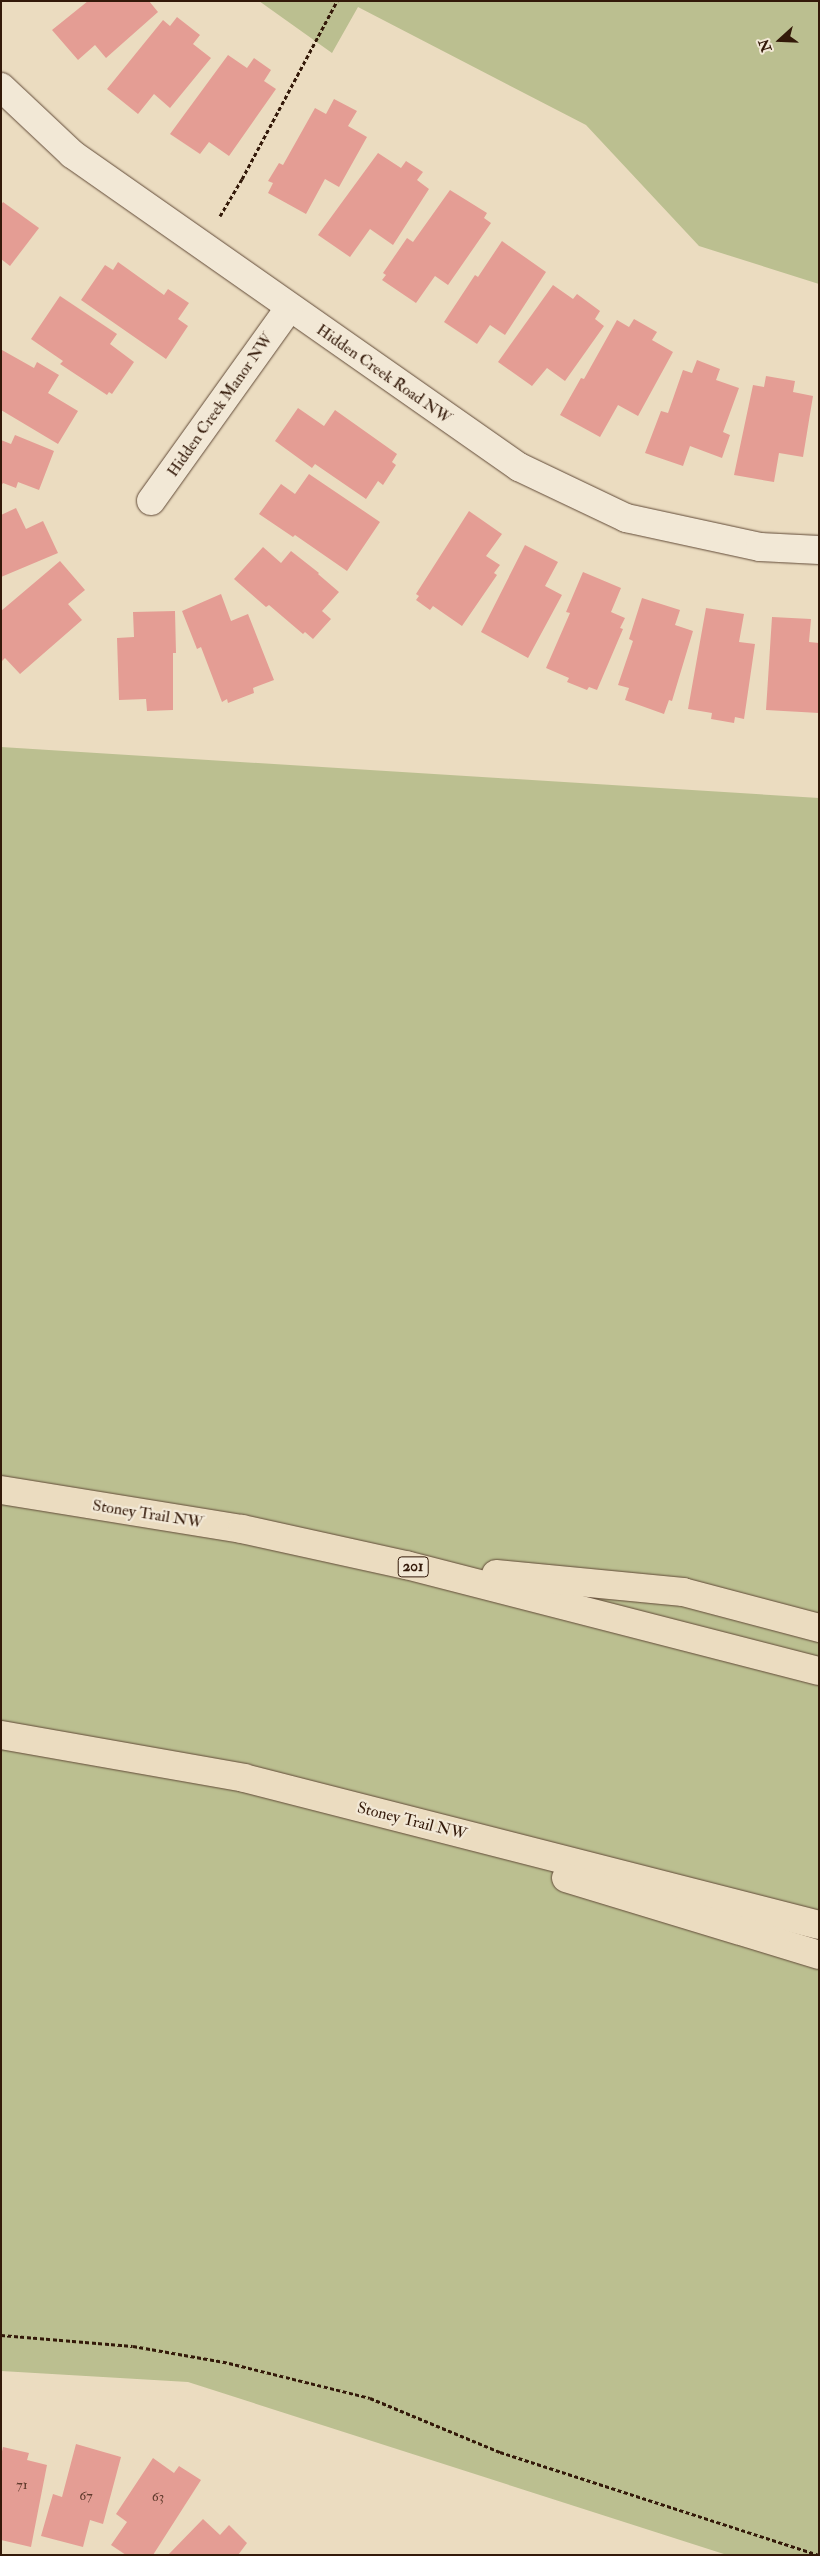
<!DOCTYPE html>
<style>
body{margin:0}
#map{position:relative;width:820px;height:2556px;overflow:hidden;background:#ebdcc0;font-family:"IM FELL Double Pica",serif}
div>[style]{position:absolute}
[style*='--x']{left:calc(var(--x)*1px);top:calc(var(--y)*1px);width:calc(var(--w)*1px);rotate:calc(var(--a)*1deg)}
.green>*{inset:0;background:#bbbf90}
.building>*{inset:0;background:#e49d94}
.path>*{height:3px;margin-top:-1.5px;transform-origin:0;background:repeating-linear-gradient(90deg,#331909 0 4px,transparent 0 6.5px)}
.roads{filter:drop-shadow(0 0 1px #614a37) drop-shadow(0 0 1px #614a37)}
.street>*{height:28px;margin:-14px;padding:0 14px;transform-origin:14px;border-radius:14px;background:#f2e8d6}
.highway>*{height:28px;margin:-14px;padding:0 14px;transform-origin:14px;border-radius:14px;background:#ebdcc0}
span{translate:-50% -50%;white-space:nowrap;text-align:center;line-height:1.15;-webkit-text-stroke:4.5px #f2e8d6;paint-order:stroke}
.number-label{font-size:14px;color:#5f3a2c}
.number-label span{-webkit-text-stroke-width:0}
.shield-label span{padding:1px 4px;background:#f2e8d6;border:1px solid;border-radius:4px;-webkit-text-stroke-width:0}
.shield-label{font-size:15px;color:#331909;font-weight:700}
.street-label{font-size:16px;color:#331909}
.frame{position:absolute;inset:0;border:2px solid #331909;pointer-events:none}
.north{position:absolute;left:755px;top:15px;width:50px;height:50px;-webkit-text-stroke:4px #f2e8d6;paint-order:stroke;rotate:250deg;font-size:14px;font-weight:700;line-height:20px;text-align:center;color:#331909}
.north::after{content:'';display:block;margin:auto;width:18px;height:22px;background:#331909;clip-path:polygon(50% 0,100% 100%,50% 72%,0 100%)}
</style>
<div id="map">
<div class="green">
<div style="clip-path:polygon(259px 1px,819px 1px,819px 284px,699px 246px,586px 125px,358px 7px,332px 53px)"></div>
<div style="clip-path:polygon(1px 747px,819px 798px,819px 2555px,727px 2555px,188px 2382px,1px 2371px)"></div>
</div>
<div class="building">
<div style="clip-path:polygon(88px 1px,149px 1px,158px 12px,106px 58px,95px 45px,78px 60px,52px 30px)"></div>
<div style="clip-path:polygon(177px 17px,200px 35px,193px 44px,211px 58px,170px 108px,154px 94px,138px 114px,107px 89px,163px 20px,170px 26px)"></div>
<div style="clip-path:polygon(228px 55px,247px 68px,254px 58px,271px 70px,264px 81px,276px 89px,229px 156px,209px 142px,200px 154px,170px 134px)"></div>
<div style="clip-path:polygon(334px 99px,357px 111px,348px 126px,367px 137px,339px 187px,325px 179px,306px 214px,268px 193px,273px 183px,268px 181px,279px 163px,283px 165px,315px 108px,326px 114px)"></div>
<div style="clip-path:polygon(378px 153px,401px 168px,406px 161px,423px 172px,417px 180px,429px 189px,393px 245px,370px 229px,350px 257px,318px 235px)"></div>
<div style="clip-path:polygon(450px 190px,487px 213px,484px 218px,491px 223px,448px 285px,435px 276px,416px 303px,382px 280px,386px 275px,383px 273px,407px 238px,413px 242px)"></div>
<div style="clip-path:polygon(3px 202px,39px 228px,10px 266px,1px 259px,1px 205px)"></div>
<div style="clip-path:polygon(502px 241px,546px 272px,505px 335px,490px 325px,477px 344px,444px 322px,475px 275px,478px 277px)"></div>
<div style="clip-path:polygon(118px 262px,164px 295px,168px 289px,189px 303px,178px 319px,188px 326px,166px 359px,81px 300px,105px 265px,113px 270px)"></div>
<div style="clip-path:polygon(553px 285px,573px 299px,577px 294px,600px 311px,595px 319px,604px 326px,565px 381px,547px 368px,532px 386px,498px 362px)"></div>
<div style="clip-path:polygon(60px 296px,117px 334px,110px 344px,134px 362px,112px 394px,109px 392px,107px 395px,60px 364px,63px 361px,31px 339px)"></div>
<div style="clip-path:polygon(634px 319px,657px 332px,652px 340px,673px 352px,638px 416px,618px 405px,600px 437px,560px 415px,581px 378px,584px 379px,617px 320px,629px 327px)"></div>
<div style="clip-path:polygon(2px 350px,34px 368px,37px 362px,59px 375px,48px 393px,78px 411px,58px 444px,1px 410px)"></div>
<div style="clip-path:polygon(697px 360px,720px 369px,716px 380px,739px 388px,723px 432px,730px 435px,722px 458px,690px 446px,683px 466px,645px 453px,661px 411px,668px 413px,683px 370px,692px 373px)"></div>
<div style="clip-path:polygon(766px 376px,795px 381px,793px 392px,813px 396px,803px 457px,779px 453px,774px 482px,734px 475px,753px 385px,764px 387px)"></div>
<div style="clip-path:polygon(298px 408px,324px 426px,335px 410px,397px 454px,392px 462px,396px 465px,383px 485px,378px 481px,366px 499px,315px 464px,312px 468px,275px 441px)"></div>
<div style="clip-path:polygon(15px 435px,54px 451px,39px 490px,18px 482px,16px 488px,3px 483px,1px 486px,1px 440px,11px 444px)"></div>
<div style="clip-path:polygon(309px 474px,380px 522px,347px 571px,295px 535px,293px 537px,259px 514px,281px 484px,295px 494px)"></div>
<div style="clip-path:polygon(16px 508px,26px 529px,43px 521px,58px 553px,1px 577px,1px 515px)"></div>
<div style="clip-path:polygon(469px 511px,502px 534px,486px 556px,500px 565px,494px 573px,497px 575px,462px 626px,433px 606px,430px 610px,416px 600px,419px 596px,416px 594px)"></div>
<div style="clip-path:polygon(525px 545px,558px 562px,545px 586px,562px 595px,528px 658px,481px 632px)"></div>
<div style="clip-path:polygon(263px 547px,281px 563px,291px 551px,319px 573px,318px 574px,339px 592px,322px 611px,331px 619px,313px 639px,305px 632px,303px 634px,269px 605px,266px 607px,234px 579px)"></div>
<div style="clip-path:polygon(60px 561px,85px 590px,68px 604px,82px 620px,20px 674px,5px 658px,1px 662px,1px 611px)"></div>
<div style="clip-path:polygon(583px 572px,621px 588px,611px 612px,625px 618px,620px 628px,623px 629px,597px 690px,589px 687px,587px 690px,567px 682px,569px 678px,546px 668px,570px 613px,566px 612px)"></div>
<div style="clip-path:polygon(221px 594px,231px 621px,248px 614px,274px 680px,253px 688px,254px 693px,228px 703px,227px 699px,222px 702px,201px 647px,197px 649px,182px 611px)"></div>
<div style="clip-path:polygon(642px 598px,680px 610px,675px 625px,693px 631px,672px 701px,669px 700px,664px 714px,625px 700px,629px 688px,618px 685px,633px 641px,629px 639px)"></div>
<div style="clip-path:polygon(706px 608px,744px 614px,739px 642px,755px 644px,744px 719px,735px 717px,734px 723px,711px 719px,712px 713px,688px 709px)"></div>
<div style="clip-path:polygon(175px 611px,176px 653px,173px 653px,173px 710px,147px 711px,146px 699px,119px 700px,117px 638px,134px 637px,133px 612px)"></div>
<div style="clip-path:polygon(772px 617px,811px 619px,809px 642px,819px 643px,819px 713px,766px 710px)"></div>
<div style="clip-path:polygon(76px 2444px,121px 2457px,103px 2524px,90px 2520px,83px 2547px,41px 2536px,53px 2494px,62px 2497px)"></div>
<div style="clip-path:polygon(3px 2447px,29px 2453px,27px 2460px,47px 2465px,31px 2547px,1px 2540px,1px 2456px)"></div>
<div style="clip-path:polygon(153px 2458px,174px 2473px,179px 2466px,201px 2480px,153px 2555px,126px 2555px,111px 2545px,127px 2522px,116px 2514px)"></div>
<div style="clip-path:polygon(203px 2519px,220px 2535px,229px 2525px,247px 2543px,238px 2555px,168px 2555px)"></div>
</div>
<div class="path">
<div style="--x:220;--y:216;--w:43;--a:-59.3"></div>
<div style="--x:242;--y:179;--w:202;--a:-61.9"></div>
<div style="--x:1;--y:2335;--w:132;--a:4.8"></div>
<div style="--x:133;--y:2346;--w:97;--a:10"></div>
<div style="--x:229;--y:2363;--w:145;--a:13.9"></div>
<div style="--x:370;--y:2398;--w:141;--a:22.6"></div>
<div style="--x:500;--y:2452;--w:335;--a:17.9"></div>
</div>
<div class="roads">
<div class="street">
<div style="--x:1;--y:87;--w:98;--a:43.3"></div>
<div style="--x:72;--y:154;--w:546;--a:35"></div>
<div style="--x:519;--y:467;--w:119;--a:25.5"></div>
<div style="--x:626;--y:518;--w:137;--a:12.2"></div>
<div style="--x:760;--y:547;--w:59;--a:2.9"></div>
<div style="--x:151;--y:501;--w:237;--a:-54.4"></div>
</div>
<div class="highway">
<div style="--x:1;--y:1490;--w:244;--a:9.2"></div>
<div style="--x:242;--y:1529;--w:168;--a:12.4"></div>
<div style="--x:406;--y:1565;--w:426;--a:14.4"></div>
<div style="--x:496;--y:1574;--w:188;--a:5.5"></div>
<div style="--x:683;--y:1592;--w:141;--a:14.8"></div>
<div style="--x:1;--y:1735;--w:247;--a:10"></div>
<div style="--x:244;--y:1778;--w:593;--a:14.34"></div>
<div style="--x:566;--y:1878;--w:264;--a:16.9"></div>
</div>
</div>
<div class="number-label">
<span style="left:22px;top:2485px">71</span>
<span style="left:86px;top:2496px">67</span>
<span style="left:158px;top:2497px">63</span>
</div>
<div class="shield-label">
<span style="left:413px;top:1567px">201</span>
</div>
<div class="street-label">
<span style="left:384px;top:374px;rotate:35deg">Hidden Creek Road NW</span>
<span style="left:220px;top:405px;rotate:-55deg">Hidden Creek Manor NW</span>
<span style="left:148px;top:1514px;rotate:9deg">Stoney Trail NW</span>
<span style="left:412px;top:1821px;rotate:14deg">Stoney Trail NW</span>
</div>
<div class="frame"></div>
<div class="north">N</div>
</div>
